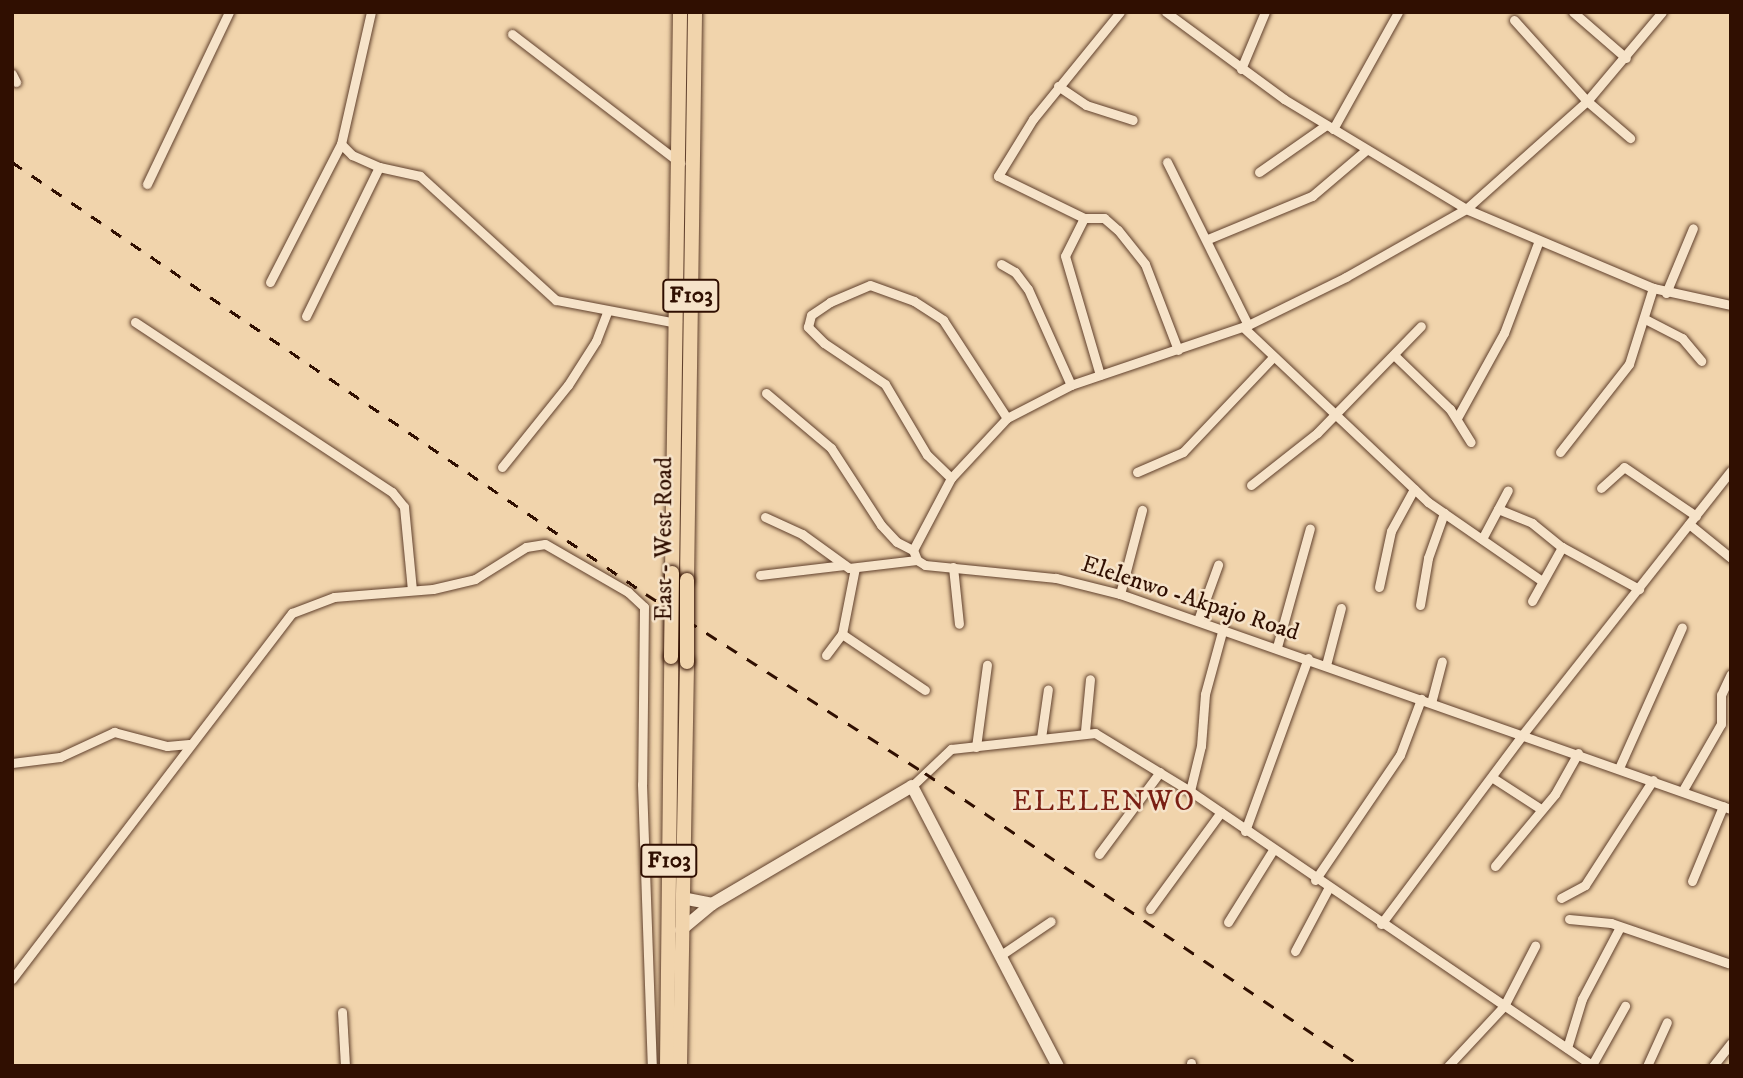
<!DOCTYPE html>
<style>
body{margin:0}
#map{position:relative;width:1743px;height:1078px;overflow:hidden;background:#f1d4ac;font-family:"IM FELL DW Pica",serif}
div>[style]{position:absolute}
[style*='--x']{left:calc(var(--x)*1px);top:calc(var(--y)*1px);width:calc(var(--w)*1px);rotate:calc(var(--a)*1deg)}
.roads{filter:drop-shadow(0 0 2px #60402c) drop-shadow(0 0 2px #60402c)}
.street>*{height:9px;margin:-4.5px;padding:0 4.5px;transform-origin:4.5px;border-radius:4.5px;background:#f6e3c9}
.secondary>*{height:12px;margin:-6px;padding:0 6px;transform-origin:6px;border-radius:6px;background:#f6e3c9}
.primary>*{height:14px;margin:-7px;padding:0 7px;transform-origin:7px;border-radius:7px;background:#f1d4ac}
.rail>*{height:2.5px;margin-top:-1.25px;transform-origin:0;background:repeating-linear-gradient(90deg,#300f01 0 12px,transparent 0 24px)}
.bridges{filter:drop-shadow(0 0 2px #300f01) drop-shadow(0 0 2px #300f01)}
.primary-bridge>*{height:14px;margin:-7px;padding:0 7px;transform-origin:7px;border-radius:7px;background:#f1d4ac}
span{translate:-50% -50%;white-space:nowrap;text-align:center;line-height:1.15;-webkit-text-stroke:5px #f6e3c9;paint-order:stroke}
.shield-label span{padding:2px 5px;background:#f6e3c9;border:2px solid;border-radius:5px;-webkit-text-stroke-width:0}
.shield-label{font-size:23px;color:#300f01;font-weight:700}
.street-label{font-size:24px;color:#300f01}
.quarter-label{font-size:28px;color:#7a1f14;letter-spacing:2px}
.frame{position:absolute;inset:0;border:14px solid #300f01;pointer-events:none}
</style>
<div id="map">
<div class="roads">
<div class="street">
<div style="--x:1120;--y:12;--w:138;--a:129.1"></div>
<div style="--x:1033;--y:119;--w:67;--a:121.6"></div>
<div style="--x:998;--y:176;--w:96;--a:26"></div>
<div style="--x:1084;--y:218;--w:20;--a:0"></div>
<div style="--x:1104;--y:218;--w:18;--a:41"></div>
<div style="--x:1118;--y:230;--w:43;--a:51.5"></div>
<div style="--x:1145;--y:264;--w:92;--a:69"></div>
<div style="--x:1166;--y:12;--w:147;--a:36.4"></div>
<div style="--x:1284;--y:99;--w:213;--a:31.1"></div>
<div style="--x:1466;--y:209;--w:203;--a:22.9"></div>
<div style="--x:1653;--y:288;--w:80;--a:12.3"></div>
<div style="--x:1573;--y:12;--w:70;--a:41"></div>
<div style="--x:1662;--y:12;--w:116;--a:130.1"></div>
<div style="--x:1587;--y:101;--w:162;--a:138.2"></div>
<div style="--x:1466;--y:209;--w:138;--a:150.5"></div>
<div style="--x:1346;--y:277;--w:109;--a:153.9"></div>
<div style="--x:1248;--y:325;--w:187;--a:161.3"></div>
<div style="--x:1071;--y:385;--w:72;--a:152.7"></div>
<div style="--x:1007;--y:418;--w:82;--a:133"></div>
<div style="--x:951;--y:478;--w:81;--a:117.8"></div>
<div style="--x:913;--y:550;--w:11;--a:68"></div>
<div style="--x:917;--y:560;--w:9;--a:32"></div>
<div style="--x:925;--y:565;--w:132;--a:5.7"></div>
<div style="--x:1056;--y:578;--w:66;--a:14"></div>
<div style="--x:1120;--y:594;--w:648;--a:19.39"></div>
<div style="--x:1514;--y:20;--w:109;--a:48"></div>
<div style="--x:1587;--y:101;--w:57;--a:40.7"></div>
<div style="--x:512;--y:34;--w:212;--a:37.5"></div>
<div style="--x:1241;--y:69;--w:62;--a:-67.2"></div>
<div style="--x:12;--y:74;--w:9;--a:63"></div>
<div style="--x:1058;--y:86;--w:34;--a:34"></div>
<div style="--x:1086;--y:105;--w:49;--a:17.7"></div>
<div style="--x:1333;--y:129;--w:134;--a:-60.9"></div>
<div style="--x:341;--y:144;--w:16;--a:45"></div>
<div style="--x:352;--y:155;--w:30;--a:24"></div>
<div style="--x:379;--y:167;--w:42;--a:12.4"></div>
<div style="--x:420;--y:176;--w:184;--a:42.4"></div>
<div style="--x:556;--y:300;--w:123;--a:10.8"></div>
<div style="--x:1167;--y:162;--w:182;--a:63.6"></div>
<div style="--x:1259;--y:172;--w:82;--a:-35"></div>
<div style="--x:147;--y:184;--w:191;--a:-64.5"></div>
<div style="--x:1084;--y:218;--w:42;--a:116.6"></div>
<div style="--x:1065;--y:256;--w:124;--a:73.6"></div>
<div style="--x:1208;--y:239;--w:113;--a:-22.5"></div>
<div style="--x:1312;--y:196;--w:71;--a:-40.4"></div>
<div style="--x:1001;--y:264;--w:16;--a:30"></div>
<div style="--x:1015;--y:272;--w:21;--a:53"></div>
<div style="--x:1028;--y:289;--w:105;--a:65.9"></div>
<div style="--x:270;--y:282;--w:155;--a:-62.8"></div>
<div style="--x:341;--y:144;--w:135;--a:-77.2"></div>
<div style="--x:1666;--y:293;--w:70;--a:-67.4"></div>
<div style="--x:306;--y:316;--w:166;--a:-63.9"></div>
<div style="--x:1645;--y:319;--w:42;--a:27.2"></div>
<div style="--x:1682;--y:338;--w:30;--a:50"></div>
<div style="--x:135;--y:322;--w:308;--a:33.5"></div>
<div style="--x:392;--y:492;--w:19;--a:51"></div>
<div style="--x:404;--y:507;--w:83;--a:84.5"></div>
<div style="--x:1243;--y:327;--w:255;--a:43.4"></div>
<div style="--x:1428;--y:502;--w:139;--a:34.7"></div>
<div style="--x:1394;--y:355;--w:78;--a:44"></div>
<div style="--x:1450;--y:409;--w:39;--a:58"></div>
<div style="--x:766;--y:393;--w:85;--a:40.2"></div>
<div style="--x:831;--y:448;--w:92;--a:57"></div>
<div style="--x:881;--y:525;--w:23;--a:47"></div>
<div style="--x:897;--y:542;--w:18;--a:27"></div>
<div style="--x:1457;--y:418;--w:97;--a:-61.1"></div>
<div style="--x:1504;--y:333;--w:96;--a:-69.3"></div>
<div style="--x:1560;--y:452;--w:112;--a:-51.9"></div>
<div style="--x:1629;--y:364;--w:80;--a:-72.5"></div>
<div style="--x:502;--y:467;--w:105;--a:-51.2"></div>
<div style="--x:568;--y:385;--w:52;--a:-57.5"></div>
<div style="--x:596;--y:341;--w:30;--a:-69"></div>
<div style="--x:1137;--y:472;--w:50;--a:-23.5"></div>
<div style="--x:1183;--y:452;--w:131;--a:-46.5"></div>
<div style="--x:951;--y:478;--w:33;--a:-136"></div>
<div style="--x:927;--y:455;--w:82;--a:-120.6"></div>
<div style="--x:885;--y:384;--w:73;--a:-146.1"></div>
<div style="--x:824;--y:343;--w:23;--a:-135"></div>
<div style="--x:808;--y:327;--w:12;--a:-76"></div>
<div style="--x:811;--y:315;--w:23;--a:-34"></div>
<div style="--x:830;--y:302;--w:43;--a:-23"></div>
<div style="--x:870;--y:285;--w:47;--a:20"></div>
<div style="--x:914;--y:301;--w:35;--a:33"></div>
<div style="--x:943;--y:320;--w:117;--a:56.9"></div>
<div style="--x:1251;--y:485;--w:84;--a:-38.2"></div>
<div style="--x:1317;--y:433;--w:149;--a:-45.8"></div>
<div style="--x:1601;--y:488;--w:31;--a:-42"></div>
<div style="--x:1624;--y:467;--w:87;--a:34.2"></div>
<div style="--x:1498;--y:509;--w:37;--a:22"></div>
<div style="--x:1532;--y:523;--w:38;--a:39"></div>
<div style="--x:1562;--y:547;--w:88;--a:28.6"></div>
<div style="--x:765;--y:517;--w:41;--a:24.7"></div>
<div style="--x:802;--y:534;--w:58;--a:35.9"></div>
<div style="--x:849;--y:568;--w:68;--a:-6.7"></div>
<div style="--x:1689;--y:524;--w:54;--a:39"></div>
<div style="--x:1482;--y:539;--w:55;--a:-62"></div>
<div style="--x:953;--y:567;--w:57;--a:84"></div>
<div style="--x:760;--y:575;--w:85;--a:-6.8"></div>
<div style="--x:1379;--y:587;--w:57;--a:-77.9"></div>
<div style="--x:1391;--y:531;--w:48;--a:-61.3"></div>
<div style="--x:1120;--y:594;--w:87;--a:-75.3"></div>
<div style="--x:1532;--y:601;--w:62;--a:-60.9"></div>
<div style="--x:1420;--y:605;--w:48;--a:-80.3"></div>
<div style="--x:1428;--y:558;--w:48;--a:-70.4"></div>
<div style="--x:1198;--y:620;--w:59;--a:-70"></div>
<div style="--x:842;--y:634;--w:100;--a:34"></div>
<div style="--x:1277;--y:647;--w:123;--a:-74.5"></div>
<div style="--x:826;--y:655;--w:26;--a:-53"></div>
<div style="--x:842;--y:634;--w:67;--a:-78.9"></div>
<div style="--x:1326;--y:665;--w:59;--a:-75.3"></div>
<div style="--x:1431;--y:703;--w:43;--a:-75.3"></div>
<div style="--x:1085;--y:731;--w:52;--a:-84.5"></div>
<div style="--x:1041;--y:738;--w:49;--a:-81.9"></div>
<div style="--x:976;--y:747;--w:83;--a:-82.4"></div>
<div style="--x:12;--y:763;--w:48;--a:-7.1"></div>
<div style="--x:60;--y:757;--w:60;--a:-24.8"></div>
<div style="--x:114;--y:732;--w:55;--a:14.8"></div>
<div style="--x:167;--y:746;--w:22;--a:-5"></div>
<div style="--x:1619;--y:768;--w:154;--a:-65.9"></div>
<div style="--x:1493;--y:778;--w:57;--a:32.9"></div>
<div style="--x:912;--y:786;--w:54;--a:-43.5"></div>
<div style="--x:951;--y:749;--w:145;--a:-6.3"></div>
<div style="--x:1095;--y:733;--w:111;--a:31.4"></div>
<div style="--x:1190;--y:791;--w:488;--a:34.3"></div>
<div style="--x:1683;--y:790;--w:76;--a:-60.1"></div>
<div style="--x:1721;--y:724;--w:29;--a:-90"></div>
<div style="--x:1721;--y:695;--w:23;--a:-65"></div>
<div style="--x:1190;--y:791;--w:46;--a:-76.3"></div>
<div style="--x:1201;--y:746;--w:52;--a:-85.6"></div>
<div style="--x:1205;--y:694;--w:68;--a:-74.7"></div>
<div style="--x:1245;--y:831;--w:184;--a:-70"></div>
<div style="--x:1099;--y:854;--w:102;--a:-53.4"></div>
<div style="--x:1495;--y:866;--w:94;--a:-50.2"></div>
<div style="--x:1555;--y:794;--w:47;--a:-60.7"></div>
<div style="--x:1315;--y:880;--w:151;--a:-55.8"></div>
<div style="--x:1400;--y:755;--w:60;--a:-69.4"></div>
<div style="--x:1692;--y:881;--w:81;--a:-67.5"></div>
<div style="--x:1561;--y:898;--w:27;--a:-28"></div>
<div style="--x:1585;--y:885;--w:125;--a:-57.1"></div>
<div style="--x:1150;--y:909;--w:120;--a:-53.8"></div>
<div style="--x:1569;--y:919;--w:42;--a:5.4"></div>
<div style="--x:1611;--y:923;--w:124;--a:18.9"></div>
<div style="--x:1228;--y:922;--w:85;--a:-58"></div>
<div style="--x:1381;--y:924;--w:237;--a:-53.2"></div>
<div style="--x:1523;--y:734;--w:335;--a:-51.7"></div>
<div style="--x:1295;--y:951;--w:70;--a:-62"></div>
<div style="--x:1001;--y:955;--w:60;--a:-34.2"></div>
<div style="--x:12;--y:979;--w:461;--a:-52.6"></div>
<div style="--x:292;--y:613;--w:45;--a:-20.9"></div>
<div style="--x:334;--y:597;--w:99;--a:-4.6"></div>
<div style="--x:433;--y:589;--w:43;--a:-13.4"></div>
<div style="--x:475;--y:579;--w:60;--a:-32.1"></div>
<div style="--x:526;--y:547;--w:19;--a:-9"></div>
<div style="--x:545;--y:544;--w:96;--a:30"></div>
<div style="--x:628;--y:592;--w:22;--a:43"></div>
<div style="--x:644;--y:607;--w:177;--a:90.6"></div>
<div style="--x:642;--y:784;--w:282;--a:88"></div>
<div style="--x:342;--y:1012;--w:54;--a:86.8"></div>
<div style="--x:1567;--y:1048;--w:51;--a:-73"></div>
<div style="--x:1582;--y:999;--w:81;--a:-62.2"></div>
<div style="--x:1592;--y:1065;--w:68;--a:-60.8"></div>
<div style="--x:1191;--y:1066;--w:3;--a:-90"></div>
<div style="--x:1448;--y:1066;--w:82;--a:-47"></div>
<div style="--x:1504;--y:1006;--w:68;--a:-62.7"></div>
<div style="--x:1647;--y:1066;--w:48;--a:-65.6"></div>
<div style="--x:1713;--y:1066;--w:29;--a:-52"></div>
</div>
<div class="secondary">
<div style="--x:682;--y:898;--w:31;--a:11"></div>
<div style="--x:681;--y:930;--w:40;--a:-40"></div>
<div style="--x:712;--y:904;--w:232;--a:-30.5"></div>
<div style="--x:912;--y:786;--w:316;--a:62.5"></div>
</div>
<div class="primary">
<div style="--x:672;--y:573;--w:561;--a:-89.18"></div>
<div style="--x:687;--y:580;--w:568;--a:-89.19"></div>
<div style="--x:667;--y:1066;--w:409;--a:-89.4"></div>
<div style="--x:680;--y:1066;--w:404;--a:-89"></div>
</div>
</div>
<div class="rail">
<div style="--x:12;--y:162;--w:767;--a:34.27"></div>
<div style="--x:646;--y:594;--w:331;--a:32.7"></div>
<div style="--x:925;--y:773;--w:525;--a:33.9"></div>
</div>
<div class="bridges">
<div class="primary-bridge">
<div style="--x:687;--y:580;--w:82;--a:90"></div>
<div style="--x:671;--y:657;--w:84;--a:-89.3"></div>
</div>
</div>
<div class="shield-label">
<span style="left:691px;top:296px">F103</span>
<span style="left:669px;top:861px">F103</span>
</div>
<div class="street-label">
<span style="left:665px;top:539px;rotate:-90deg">East - West Road</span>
<span style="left:1190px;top:599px;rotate:18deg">Elelenwo -Akpajo Road</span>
</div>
<div class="quarter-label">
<span style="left:1104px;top:802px">ELELENWO</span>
</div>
<div class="frame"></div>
</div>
